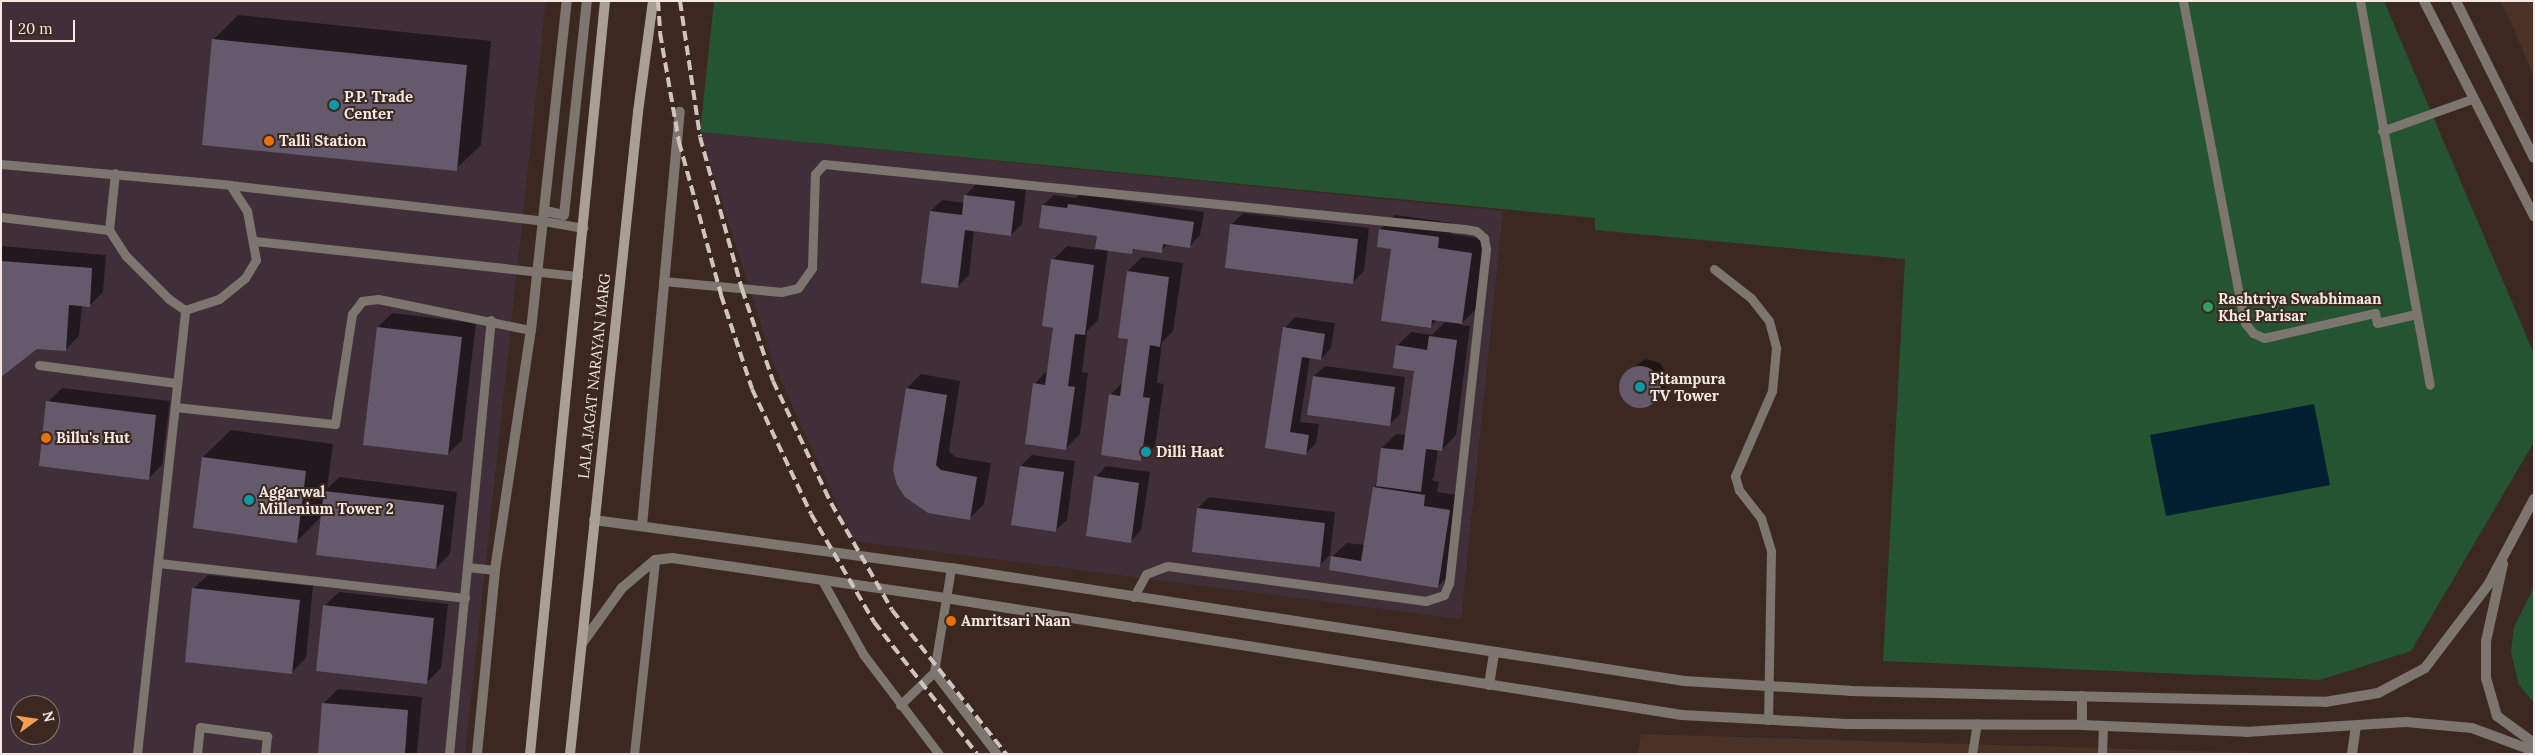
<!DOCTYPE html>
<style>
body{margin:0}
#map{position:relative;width:2535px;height:755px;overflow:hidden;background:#3b2921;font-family:Lora,serif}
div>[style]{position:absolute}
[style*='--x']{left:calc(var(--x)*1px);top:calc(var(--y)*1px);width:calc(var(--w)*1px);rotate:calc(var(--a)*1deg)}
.commercial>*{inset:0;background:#402f39}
.built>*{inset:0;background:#4a3227}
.green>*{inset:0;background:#245431}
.water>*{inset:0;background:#011f31}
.shadow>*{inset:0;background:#0007}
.building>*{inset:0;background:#645a6c}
.round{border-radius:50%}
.service>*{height:9px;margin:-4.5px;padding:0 4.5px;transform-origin:4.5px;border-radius:4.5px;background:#7d766f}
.minor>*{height:10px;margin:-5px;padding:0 5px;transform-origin:5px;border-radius:5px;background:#7d766f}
.tertiary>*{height:10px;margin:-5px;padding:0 5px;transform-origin:5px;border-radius:5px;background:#7d766f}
.secondary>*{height:10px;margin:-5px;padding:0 5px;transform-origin:5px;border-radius:5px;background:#aa9f94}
.rail>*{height:4px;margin-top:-2px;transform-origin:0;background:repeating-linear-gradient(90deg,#d1c3bd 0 10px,transparent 0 15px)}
.dots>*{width:14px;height:14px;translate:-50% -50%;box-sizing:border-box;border:2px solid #3b2921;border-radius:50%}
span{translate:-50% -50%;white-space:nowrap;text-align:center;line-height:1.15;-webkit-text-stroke:4px #3b2921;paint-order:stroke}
.poi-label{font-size:15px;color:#f5e8e3;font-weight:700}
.left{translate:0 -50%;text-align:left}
.street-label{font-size:15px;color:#f5e8e3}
.frame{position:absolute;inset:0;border:2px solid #f5e8e3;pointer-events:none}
.north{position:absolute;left:10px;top:695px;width:50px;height:50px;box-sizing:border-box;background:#3b2921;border:1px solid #85756f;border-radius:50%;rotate:76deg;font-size:14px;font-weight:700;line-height:20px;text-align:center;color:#f5e8e3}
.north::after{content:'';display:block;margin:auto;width:18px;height:22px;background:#fc9e52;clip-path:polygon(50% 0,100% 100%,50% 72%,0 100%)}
.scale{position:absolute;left:10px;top:20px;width:65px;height:22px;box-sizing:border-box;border:2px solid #f5e8e3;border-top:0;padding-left:6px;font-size:15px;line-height:18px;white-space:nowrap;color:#f5e8e3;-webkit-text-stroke:4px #3b2921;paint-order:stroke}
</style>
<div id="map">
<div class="commercial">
<div style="clip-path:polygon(evenodd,1px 1px,546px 1px,465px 754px,1px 754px,1px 1px,20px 705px,50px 705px,50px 735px,20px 735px,20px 705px)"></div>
<div style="clip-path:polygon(700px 132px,1503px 211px,1461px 619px,854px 541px,773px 363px)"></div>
</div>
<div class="built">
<div style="clip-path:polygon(2500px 1px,2534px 1px,2534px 77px,2509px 18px)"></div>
<div style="clip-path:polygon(1641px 734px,2286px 754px,1638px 754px)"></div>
</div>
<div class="green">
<div style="clip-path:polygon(714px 1px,2384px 1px,2534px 354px,2534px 442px,2411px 651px,2320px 680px,1883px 661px,1905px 259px,1595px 230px,1595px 218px,700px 132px)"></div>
<div style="clip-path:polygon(2534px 587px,2534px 703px,2519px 685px,2511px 652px,2514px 627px)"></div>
</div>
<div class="water">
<div style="clip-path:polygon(2314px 404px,2330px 485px,2166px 516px,2150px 435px)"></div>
</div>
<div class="shadow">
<div style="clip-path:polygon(238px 15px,491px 41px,481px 145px,456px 169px,213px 40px)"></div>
<div style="clip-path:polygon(976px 184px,1026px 190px,1022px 224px,1011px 235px,974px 230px,969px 275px,958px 286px,931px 211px,942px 200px,965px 203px,966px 195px)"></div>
<div style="clip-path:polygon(1080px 194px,1204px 212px,1200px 235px,1190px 246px,1169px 243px,1161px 251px,1136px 248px,1131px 253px,1108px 250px,1098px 320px,1087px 331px,1082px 372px,1088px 373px,1080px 434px,1066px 448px,1034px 384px,1048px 370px,1054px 327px,1053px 260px,1067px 246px,1096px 250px,1098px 235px,1043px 205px,1054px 195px,1076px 198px)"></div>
<div style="clip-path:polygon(1243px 213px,1369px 228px,1364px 271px,1353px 282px,1232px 224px)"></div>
<div style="clip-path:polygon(1395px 215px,1453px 223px,1451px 234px,1485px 239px,1476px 309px,1460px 325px,1470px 326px,1456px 435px,1442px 450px,1438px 449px,1434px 477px,1431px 480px,1439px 482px,1437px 492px,1464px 496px,1452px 572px,1438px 586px,1332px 557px,1347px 543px,1365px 545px,1382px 448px,1396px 434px,1407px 435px,1415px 370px,1397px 346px,1411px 332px,1432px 335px,1446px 321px,1437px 320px,1431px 326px,1380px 229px)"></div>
<div style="clip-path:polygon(1px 246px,106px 255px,103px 292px,89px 306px,82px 305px,79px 336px,65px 350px,37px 348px,1px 376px)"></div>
<div style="clip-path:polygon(1142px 257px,1183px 263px,1173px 331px,1162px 342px,1157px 383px,1164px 384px,1155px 446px,1141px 460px,1110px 395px,1123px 382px,1129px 338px,1128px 271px)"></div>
<div style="clip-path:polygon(392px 313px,476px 323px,462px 440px,448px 454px,378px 327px)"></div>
<div style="clip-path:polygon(1295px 317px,1335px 323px,1331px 348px,1321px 359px,1310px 357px,1300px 422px,1319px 424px,1316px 443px,1305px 454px,1266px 447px,1285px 328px)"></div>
<div style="clip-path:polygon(1645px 359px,1660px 363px,1668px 376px,1665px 391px,1643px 408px,1628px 404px,1620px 390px,1624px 375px)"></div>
<div style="clip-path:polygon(1325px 366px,1405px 377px,1400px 414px,1389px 425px,1314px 376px)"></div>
<div style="clip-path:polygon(921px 374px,960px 381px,949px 451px,955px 457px,991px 463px,984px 504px,970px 518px,898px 484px,907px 388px)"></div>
<div style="clip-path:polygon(62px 388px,170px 401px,162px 465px,148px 479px,48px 402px)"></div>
<div style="clip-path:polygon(231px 430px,333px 444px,327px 489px,339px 477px,457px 492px,450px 554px,436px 568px,322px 516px,296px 542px,203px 457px)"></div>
<div style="clip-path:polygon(1032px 455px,1075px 461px,1067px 520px,1056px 530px,1021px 466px)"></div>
<div style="clip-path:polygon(1106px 466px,1150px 472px,1141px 530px,1131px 541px,1096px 477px)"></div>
<div style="clip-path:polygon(1209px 497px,1335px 512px,1330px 555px,1319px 566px,1198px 508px)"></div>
<div style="clip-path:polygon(208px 575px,313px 586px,306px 658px,291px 673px,193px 589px)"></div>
<div style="clip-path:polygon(339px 592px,448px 604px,441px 668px,427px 682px,324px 606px)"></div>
<div style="clip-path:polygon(338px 689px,422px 697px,417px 754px,319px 754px,323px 704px)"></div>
</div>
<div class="building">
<div style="clip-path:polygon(212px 39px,467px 65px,457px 171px,202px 145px)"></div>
<div style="clip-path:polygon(964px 195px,1015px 201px,1011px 236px,965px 230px,958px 288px,921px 283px,930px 211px,962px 215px)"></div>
<div style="clip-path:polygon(1068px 204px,1194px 222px,1190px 248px,1163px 244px,1162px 253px,1133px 249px,1132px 254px,1095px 249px,1097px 236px,1039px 228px,1042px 205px,1067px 208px)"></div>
<div style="clip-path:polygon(1230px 224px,1358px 239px,1353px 284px,1225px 268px)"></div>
<div style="clip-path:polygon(1379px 229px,1439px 237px,1438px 248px,1472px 253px,1462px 324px,1432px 320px,1431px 328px,1381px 321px,1391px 249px,1377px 247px)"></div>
<div style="clip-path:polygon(1051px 259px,1094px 265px,1085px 335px,1075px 334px,1068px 386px,1075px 387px,1066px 450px,1025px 444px,1033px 383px,1045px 385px,1053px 328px,1042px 326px)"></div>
<div style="clip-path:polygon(1px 261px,92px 268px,90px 307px,69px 305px,66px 351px,37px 349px,1px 377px)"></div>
<div style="clip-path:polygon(1127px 271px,1169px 277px,1160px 347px,1150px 345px,1143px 397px,1150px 398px,1141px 461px,1101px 455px,1109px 394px,1120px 396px,1128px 339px,1118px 338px)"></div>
<div style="clip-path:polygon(377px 327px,462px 337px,448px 455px,363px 445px)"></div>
<div style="clip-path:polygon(1283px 327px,1325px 334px,1321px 360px,1302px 357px,1290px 432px,1309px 435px,1306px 455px,1265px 448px)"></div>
<div style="clip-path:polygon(1429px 336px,1457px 340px,1442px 451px,1426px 449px,1421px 492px,1376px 486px,1381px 448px,1403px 450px,1414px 371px,1393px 368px,1396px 345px,1427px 350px)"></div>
<div class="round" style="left:1619px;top:366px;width:42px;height:42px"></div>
<div style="clip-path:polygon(1313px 376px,1395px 387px,1390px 426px,1307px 415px)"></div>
<div style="clip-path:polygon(906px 388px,947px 395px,936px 465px,941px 470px,977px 477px,970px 520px,928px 513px,905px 497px,897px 485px,893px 470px)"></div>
<div style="clip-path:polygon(46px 401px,156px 415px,149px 480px,39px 466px)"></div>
<div style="clip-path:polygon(202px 457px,306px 471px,297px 543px,193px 528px)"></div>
<div style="clip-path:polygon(1020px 466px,1064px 472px,1056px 532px,1011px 525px)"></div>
<div style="clip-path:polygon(1094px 476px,1139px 483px,1131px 543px,1086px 536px)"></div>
<div style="clip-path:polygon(1373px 487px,1425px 495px,1424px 506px,1450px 510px,1438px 588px,1329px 570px,1331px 556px,1361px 561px)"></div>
<div style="clip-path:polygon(324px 491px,444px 505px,436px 569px,316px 555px)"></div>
<div style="clip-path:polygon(1197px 508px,1325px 523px,1320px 567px,1192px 552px)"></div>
<div style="clip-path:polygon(192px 588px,300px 600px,292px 674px,185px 662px)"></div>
<div style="clip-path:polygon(323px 605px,434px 618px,427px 684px,316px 671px)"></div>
<div style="clip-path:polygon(322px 703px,408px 710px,405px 754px,318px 754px)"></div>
</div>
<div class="service">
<div style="--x:2183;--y:1;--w:316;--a:79.2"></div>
<div style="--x:2242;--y:311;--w:12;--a:76"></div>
<div style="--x:2245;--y:323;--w:13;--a:51"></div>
<div style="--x:2253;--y:333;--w:12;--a:24"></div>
<div style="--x:2264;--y:338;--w:114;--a:-12.7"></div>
<div style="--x:2375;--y:313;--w:10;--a:79"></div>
<div style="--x:2377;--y:323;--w:40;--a:-13"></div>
<div style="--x:2360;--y:1;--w:390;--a:79.7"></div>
<div style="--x:2382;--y:131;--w:96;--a:-19.6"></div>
<div style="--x:1;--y:164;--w:230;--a:5.2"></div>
<div style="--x:230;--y:185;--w:316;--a:6.5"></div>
<div style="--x:544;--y:221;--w:40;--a:10"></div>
<div style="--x:1;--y:217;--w:109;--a:6.9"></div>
<div style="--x:109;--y:230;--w:31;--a:57"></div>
<div style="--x:126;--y:256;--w:61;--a:45"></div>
<div style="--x:169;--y:299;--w:19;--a:35"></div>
<div style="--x:185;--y:310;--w:36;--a:-18"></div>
<div style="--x:219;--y:299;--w:33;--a:-39"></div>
<div style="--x:245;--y:278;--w:21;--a:-59"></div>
<div style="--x:256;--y:260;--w:50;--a:-100.4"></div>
<div style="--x:247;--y:211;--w:31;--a:-123"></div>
<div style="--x:109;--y:230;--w:57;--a:-84"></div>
<div style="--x:255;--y:241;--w:325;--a:6.2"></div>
<div style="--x:1714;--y:269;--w:47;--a:38.1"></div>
<div style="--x:1751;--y:298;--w:29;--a:52"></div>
<div style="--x:1769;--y:321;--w:28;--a:75"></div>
<div style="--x:1776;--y:348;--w:43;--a:95.3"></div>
<div style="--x:1772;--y:391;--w:93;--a:113.5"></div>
<div style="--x:1735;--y:476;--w:15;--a:74"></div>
<div style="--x:1739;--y:490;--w:36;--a:52"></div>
<div style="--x:1761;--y:518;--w:34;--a:73"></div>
<div style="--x:1771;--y:551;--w:169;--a:91"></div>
<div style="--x:663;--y:281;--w:119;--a:5.3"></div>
<div style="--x:781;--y:292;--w:17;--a:-13"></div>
<div style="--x:798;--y:288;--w:24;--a:-55"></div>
<div style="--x:812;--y:268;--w:94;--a:-88.2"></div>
<div style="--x:815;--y:174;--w:13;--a:-48"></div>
<div style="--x:824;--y:164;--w:644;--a:5.79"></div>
<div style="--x:1465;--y:229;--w:11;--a:10"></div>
<div style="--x:1476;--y:231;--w:11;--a:41"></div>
<div style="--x:1484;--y:238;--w:11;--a:80"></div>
<div style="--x:1486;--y:249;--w:336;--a:96.3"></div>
<div style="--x:1449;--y:583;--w:13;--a:113"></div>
<div style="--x:1444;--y:595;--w:19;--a:162"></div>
<div style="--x:1426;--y:601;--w:261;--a:-172.3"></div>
<div style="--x:1167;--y:566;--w:22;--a:159"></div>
<div style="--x:1146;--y:574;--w:26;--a:118"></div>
<div style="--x:39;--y:365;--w:138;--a:7.5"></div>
<div style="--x:175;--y:407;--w:161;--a:6.1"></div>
<div style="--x:335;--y:424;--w:111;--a:-81.2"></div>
<div style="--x:352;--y:314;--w:16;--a:-52"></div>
<div style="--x:362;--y:301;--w:16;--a:-7"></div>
<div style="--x:378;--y:299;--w:156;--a:11.5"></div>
<div style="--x:159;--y:563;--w:308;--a:6.5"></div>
<div style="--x:467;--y:567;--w:28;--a:6"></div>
<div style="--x:951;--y:568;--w:105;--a:99.3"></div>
<div style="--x:934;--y:672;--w:103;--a:52.5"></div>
<div style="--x:823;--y:582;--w:82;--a:60.9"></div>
<div style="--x:863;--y:654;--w:126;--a:52.8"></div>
<div style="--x:900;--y:705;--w:47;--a:-44.1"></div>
<div style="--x:137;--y:754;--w:447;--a:-83.8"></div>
<div style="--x:197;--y:754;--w:27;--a:-84"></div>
<div style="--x:200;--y:727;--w:68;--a:7.7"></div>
<div style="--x:267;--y:736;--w:18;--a:96"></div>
<div style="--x:449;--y:754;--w:436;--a:-84.5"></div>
<div style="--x:634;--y:754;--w:195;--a:-83.8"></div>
<div style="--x:1972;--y:754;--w:31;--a:-81"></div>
<div style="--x:2102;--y:754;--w:28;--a:-88"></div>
</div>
<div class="minor">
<div style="--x:545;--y:211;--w:19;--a:12"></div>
<div style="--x:564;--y:215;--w:215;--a:-83.9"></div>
<div style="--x:642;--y:526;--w:416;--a:-84.8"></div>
<div style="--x:477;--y:754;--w:185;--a:-84.4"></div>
<div style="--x:495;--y:570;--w:243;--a:-81.5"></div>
<div style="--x:531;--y:330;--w:331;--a:-83.8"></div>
<div style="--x:2352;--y:754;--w:28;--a:-82"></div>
</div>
<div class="tertiary">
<div style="--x:2424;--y:1;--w:242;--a:62.9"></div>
<div style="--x:2456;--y:1;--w:175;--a:63.6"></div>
<div style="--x:594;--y:520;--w:360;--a:7.7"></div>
<div style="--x:951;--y:568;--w:742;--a:8.76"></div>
<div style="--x:1684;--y:681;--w:166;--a:3.4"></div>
<div style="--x:1850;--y:691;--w:475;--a:1.3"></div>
<div style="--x:2325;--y:702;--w:54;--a:-9.6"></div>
<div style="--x:2378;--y:693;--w:53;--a:-28"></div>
<div style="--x:2425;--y:668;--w:104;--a:-52.8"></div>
<div style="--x:2488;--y:585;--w:98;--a:-61.9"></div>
<div style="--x:2503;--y:564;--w:79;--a:102.4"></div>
<div style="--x:2486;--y:641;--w:37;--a:90"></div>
<div style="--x:2486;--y:678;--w:40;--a:74"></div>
<div style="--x:2497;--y:716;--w:46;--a:36.1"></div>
<div style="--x:583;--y:642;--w:67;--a:-54.2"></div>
<div style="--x:622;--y:588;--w:43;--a:-40.3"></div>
<div style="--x:655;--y:560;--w:17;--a:-7"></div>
<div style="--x:672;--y:558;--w:276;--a:8.3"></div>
<div style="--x:945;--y:598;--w:746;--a:9.02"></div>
<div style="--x:1682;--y:715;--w:165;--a:3.1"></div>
<div style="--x:1847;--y:724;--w:235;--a:0.2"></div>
<div style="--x:2082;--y:725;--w:164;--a:2.4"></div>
<div style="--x:2246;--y:732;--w:160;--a:-3.6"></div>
<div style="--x:2406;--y:722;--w:66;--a:5.2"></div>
<div style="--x:2472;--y:728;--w:66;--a:20.4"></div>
<div style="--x:1489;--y:685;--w:32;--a:-81"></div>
<div style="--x:2082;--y:696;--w:29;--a:90"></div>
</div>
<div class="secondary">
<div style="--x:530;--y:754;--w:757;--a:-84.31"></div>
<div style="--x:570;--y:754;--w:646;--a:-83.95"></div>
<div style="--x:638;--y:112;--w:112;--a:-82.3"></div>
</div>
<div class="rail">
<div style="--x:658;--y:1;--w:32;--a:86"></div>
<div style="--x:660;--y:33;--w:111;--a:80.1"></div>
<div style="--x:679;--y:142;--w:159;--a:74.6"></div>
<div style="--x:721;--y:295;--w:99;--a:71.7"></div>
<div style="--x:752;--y:389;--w:138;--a:64.7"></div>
<div style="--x:811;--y:514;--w:125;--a:59.7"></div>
<div style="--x:874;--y:622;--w:167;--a:52"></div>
<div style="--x:680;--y:1;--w:137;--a:81.6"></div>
<div style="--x:700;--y:137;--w:158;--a:74.6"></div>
<div style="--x:742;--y:289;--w:97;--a:71.4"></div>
<div style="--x:773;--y:381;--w:135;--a:64.6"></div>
<div style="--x:831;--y:503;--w:123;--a:60.3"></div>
<div style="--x:892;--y:610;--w:184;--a:51.6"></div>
</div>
<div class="dots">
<div style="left:334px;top:105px;background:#0f9aa8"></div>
<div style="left:269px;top:141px;background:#e8710a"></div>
<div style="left:2208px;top:307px;background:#2e9e5b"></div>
<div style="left:1640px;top:387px;background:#0f9aa8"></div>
<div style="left:46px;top:438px;background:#e8710a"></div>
<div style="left:1146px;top:452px;background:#0f9aa8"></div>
<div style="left:249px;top:500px;background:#0f9aa8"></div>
<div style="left:951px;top:621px;background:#e8710a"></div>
</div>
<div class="poi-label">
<span class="left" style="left:344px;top:105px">P.P. Trade<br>Center</span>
<span class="left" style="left:279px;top:141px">Talli Station</span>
<span class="left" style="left:2218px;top:307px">Rashtriya Swabhimaan<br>Khel Parisar</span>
<span class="left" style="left:1650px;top:387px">Pitampura<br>TV Tower</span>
<span class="left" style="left:56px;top:438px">Billu's Hut</span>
<span class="left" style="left:1156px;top:452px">Dilli Haat</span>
<span class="left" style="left:259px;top:500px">Aggarwal<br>Millenium Tower 2</span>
<span class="left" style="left:961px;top:621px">Amritsari Naan</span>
</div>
<div class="street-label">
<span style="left:594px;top:376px;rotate:-84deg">LALA JAGAT NARAYAN MARG</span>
</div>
<div class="frame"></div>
<div class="north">N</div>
<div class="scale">20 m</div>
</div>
